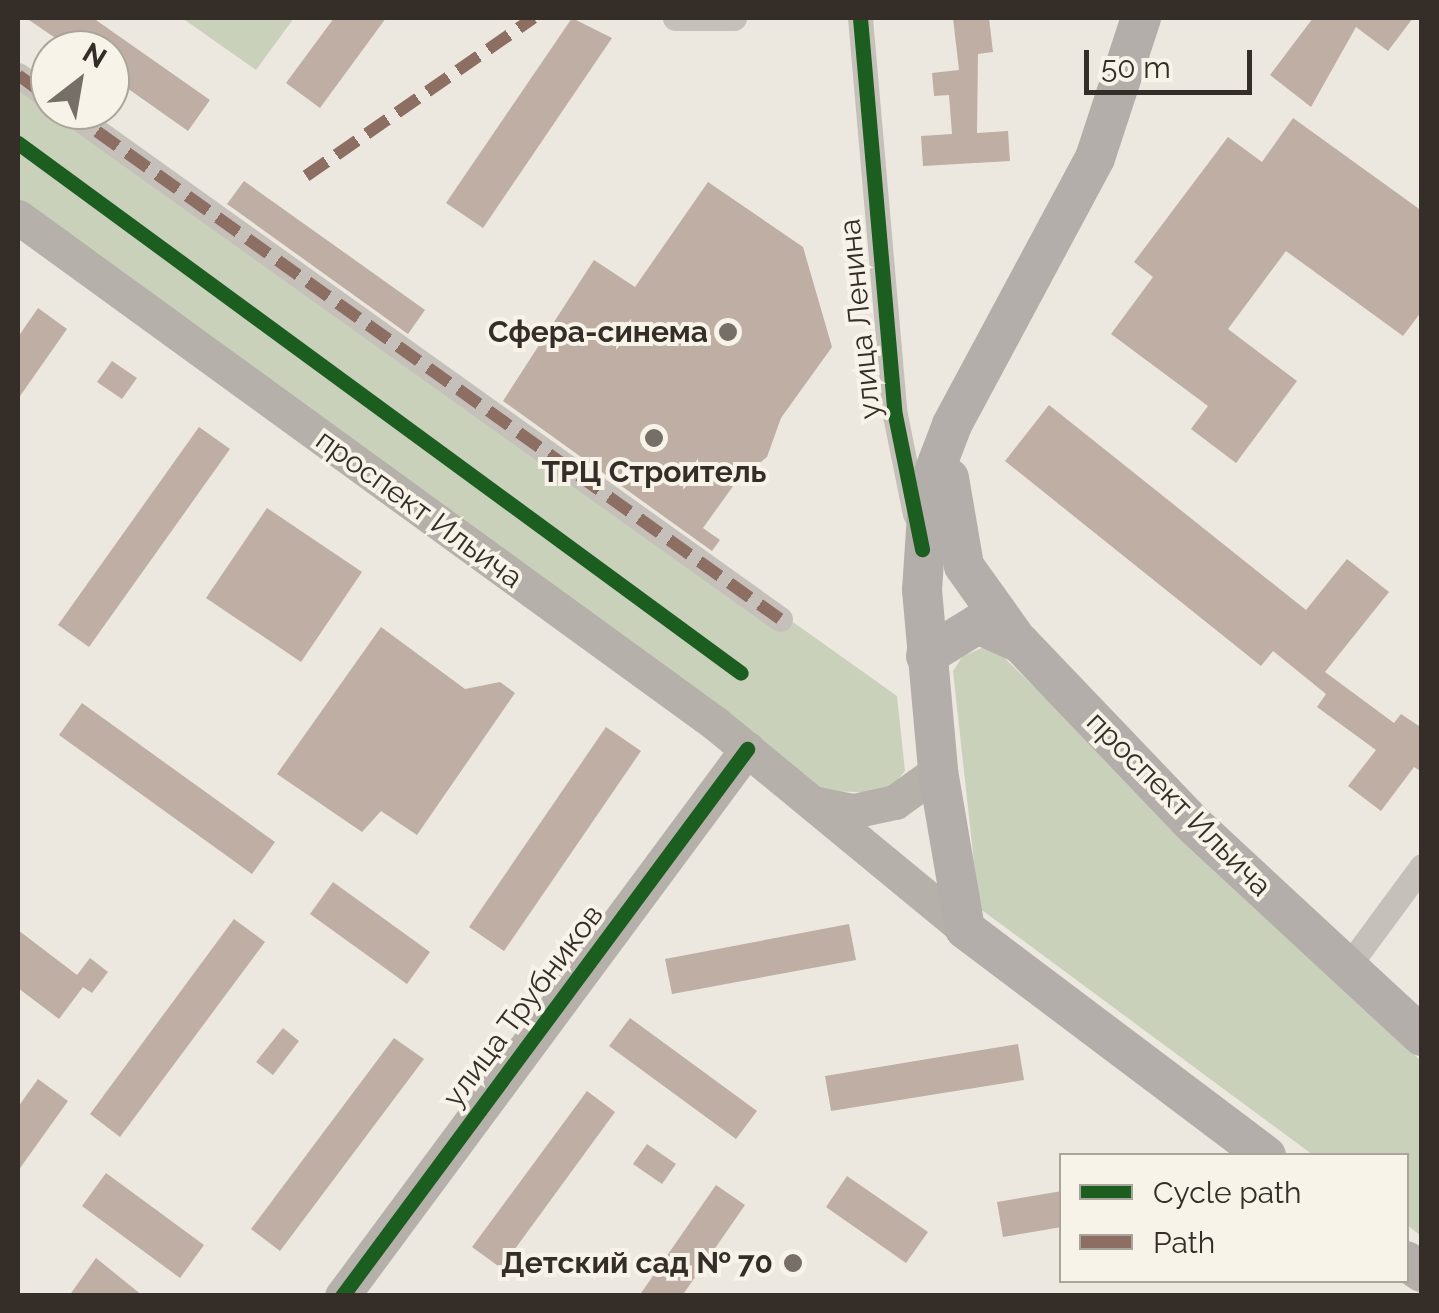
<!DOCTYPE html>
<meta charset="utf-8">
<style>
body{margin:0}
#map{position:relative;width:1439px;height:1313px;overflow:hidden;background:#ece8e0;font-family:Raleway,sans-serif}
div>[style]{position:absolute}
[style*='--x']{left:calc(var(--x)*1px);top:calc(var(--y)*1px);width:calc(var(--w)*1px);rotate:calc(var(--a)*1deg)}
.green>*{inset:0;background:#cad1bb}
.building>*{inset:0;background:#bfaea3}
.street>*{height:25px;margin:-12.5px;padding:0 12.5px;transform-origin:12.5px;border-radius:12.5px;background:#c5c0b9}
.secondary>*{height:35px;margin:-17.5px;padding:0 17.5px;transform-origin:17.5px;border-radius:17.5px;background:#b6b0aa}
.primary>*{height:40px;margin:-20px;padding:0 20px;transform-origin:20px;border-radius:20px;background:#b3aea9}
.quiet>*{height:12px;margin-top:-6px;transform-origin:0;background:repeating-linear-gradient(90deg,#8d6e63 0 25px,transparent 0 37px)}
.cycleway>*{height:15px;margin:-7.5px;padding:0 7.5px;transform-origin:7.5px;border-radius:7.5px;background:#1b5e20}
.dots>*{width:28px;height:28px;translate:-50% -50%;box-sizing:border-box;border:5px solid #f8f3e8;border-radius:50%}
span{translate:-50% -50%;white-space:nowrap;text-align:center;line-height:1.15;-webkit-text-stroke:8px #f8f3e8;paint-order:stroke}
.street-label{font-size:30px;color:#352e28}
.poi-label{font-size:30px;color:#352e28;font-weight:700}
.right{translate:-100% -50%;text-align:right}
.frame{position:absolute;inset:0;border:20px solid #352e28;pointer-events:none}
.legend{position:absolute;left:1059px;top:1153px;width:350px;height:130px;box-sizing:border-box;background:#f8f3e8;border:2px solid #aaa49b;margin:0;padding:12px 18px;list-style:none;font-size:30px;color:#352e28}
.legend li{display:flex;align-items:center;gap:20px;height:50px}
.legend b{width:50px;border:2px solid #aaa49b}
.north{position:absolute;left:30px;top:30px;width:100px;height:100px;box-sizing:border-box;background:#f8f3e8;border:2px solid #aaa49b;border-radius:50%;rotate:31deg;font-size:28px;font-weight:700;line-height:40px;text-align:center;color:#352e28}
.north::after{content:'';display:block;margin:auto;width:35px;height:45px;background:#756f68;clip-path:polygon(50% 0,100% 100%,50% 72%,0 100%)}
.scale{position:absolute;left:1084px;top:50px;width:168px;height:45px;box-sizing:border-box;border:5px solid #352e28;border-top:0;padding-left:12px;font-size:30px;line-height:35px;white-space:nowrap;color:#352e28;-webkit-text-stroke:8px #f8f3e8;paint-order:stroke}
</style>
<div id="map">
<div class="green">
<div style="clip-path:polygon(182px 18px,294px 18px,256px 70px)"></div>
<div style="clip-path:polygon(18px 70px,50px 110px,72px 110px,897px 696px,905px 771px,887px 793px,823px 791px,18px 204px)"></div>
<div style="clip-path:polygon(990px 644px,1421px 1061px,1421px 1236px,1407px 1225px,1406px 1156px,1313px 1155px,979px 908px,953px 671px,962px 657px)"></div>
</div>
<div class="building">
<div style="clip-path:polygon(26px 18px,93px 18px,210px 100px,188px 131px,110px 76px,110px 50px,73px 50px)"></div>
<div style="clip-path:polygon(334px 18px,386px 18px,320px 108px,286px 83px)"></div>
<div style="clip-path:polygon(572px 18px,612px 38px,483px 228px,446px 203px)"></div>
<div style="clip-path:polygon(953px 18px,989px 18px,993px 52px,978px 54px,977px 133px,1008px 131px,1010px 161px,923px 166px,921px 136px,952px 134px,949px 95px,934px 96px,932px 73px,959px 70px)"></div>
<div style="clip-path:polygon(1313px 18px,1413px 18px,1388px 51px,1356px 27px,1311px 107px,1270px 75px)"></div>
<div style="clip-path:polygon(1293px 118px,1422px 211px,1422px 311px,1403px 336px,1286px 251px,1228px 329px,1297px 381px,1236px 463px,1191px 429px,1208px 406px,1111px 334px,1153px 277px,1134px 262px,1228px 137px,1262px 162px)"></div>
<div style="clip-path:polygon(244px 181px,425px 310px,408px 334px,227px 204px)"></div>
<div style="clip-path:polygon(708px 182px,803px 247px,832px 347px,781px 418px,767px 457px,736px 482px,703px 528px,720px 540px,712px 551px,503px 401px,594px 260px,635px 287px)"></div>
<div style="clip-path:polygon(38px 308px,67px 329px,18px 399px,18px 337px)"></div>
<div style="clip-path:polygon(112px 361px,137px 378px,122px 399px,97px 382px)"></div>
<div style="clip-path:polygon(1049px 405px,1306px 610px,1347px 559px,1389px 592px,1325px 672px,1394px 723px,1401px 714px,1422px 728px,1422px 772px,1414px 767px,1381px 811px,1348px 786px,1376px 750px,1317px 707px,1326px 694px,1273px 651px,1261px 666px,1005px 461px)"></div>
<div style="clip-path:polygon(199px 427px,230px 449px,89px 647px,58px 625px)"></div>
<div style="clip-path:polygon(267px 508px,362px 572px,301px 662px,206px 598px)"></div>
<div style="clip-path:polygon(381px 627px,465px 689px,500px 682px,515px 693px,417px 835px,381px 811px,362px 832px,277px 774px)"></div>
<div style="clip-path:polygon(82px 703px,275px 842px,252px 874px,59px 735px)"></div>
<div style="clip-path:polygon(606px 727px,641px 751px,504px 951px,469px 927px)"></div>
<div style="clip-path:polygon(333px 882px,430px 952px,407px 984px,310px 914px)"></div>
<div style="clip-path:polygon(234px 919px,265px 942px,120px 1137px,90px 1114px)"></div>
<div style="clip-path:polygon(849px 924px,856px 960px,672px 994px,665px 959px)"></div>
<div style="clip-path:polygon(18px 930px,77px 975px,90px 958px,108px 972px,92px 993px,83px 987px,59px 1019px,18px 988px)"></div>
<div style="clip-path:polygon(630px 1018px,757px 1111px,736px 1139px,609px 1046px)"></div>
<div style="clip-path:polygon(283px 1028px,299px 1041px,273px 1075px,256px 1062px)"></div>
<div style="clip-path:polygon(394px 1038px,424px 1059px,280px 1251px,251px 1229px)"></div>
<div style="clip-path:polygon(1018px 1044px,1024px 1080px,831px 1111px,825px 1076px)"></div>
<div style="clip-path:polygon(38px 1079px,68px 1101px,18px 1171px,18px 1107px)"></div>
<div style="clip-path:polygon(587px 1091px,615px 1112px,501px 1268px,472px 1247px)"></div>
<div style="clip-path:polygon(647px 1144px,676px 1164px,662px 1184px,633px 1164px)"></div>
<div style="clip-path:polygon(106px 1173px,204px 1245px,180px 1278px,82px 1206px)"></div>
<div style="clip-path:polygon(847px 1176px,928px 1232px,906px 1263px,826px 1207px)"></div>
<div style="clip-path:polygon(716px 1185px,745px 1205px,682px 1296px,639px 1296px)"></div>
<div style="clip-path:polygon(1062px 1191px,1062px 1227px,1003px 1237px,997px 1202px)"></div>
<div style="clip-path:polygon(96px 1258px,143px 1296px,69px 1296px)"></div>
</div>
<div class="street">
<div style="--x:675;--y:18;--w:59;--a:0"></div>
<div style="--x:860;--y:18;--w:399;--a:85"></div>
<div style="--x:895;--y:415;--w:101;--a:78.6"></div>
<div style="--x:18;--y:75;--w:39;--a:36"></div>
<div style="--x:67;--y:110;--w:876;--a:35.52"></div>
<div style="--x:1349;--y:965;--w:123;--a:-53.6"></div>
</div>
<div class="secondary">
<div style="--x:18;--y:217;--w:861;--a:35.98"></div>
<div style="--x:715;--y:723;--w:324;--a:39.5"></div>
<div style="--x:817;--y:804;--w:37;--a:11"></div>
<div style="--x:853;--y:811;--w:43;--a:-12.1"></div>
<div style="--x:895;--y:802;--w:53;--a:-35.8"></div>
<div style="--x:342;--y:1296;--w:681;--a:-53.48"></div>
</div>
<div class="primary">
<div style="--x:1141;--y:18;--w:147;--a:108.2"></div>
<div style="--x:1095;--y:158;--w:303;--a:118.2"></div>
<div style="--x:952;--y:425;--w:64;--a:111"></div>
<div style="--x:929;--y:485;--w:105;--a:93.8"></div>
<div style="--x:922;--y:590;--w:182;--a:84.9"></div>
<div style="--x:938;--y:771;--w:160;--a:80.3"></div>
<div style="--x:965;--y:929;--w:377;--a:37"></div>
<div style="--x:949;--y:478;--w:89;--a:80.3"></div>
<div style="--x:964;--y:566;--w:86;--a:54.5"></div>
<div style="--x:926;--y:656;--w:61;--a:-31.6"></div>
<div style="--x:978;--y:624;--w:46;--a:24.3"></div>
<div style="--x:1020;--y:643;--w:253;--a:46.3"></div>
<div style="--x:1195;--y:826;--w:309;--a:42.8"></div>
<div style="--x:1406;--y:1261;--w:19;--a:35"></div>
</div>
<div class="quiet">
<div style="--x:18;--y:75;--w:39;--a:36"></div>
<div style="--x:67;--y:110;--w:876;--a:35.52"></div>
<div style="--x:306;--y:176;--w:277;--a:-34.8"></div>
</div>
<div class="cycleway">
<div style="--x:860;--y:18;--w:399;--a:85"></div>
<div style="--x:895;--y:415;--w:137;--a:78.6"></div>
<div style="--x:18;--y:143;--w:896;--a:36.24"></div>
<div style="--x:342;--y:1296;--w:681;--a:-53.48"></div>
</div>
<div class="dots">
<div style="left:728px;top:332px;background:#756f68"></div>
<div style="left:654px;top:438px;background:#756f68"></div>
<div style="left:793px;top:1263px;background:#756f68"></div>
</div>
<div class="street-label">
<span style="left:860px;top:319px;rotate:-96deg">улица Ленина</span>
<span style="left:419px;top:509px;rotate:36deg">проспект Ильича</span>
<span style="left:1179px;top:804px;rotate:45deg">проспект Ильича</span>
<span style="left:523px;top:1006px;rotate:-53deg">улица Трубников</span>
</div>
<div class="poi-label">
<span class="right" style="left:708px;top:332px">Сфера-синема</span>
<span style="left:654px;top:472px">ТРЦ Строитель</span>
<span class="right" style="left:773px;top:1263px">Детский сад № 70</span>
</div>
<div class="frame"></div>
<ul class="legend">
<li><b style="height:12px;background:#1b5e20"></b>Cycle path</li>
<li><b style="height:12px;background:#8d6e63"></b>Path</li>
</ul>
<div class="north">N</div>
<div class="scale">50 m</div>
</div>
